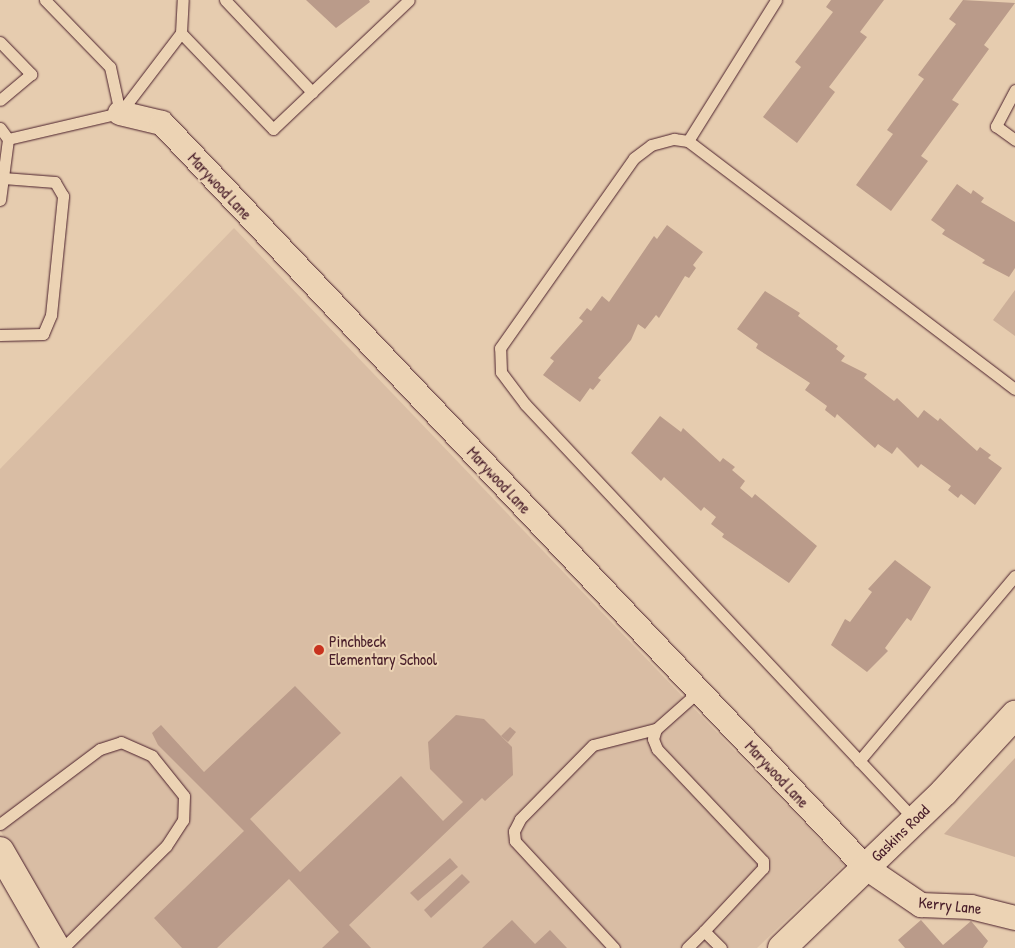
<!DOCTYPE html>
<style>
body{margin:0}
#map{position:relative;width:1015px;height:948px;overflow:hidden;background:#e6ccaf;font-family:"Patrick Hand",sans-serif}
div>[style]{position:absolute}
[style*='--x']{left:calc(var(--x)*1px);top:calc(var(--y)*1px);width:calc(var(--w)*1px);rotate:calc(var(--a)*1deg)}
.built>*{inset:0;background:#d9bda4}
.green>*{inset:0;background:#ccaf99}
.building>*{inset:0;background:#ba9b8a}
.roads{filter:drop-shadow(0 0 1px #4a1f2b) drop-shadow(0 0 1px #4a1f2b)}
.service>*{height:11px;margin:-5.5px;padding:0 5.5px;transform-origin:5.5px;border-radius:5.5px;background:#ecd3b4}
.minor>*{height:24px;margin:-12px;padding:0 12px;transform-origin:12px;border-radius:12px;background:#ecd3b4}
.tertiary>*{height:28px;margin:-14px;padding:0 14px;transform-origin:14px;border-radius:14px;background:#ecd3b4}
.primary>*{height:28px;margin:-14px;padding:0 14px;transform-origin:14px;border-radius:14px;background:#ecd3b4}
.dots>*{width:14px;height:14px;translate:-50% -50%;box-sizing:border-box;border:2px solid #ecd3b4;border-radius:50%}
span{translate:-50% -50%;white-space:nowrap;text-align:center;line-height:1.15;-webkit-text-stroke:4px #ecd3b4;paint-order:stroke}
.street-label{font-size:16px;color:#4a1f2b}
.poi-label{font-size:16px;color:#4a1f2b}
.left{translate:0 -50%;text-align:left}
</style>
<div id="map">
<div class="built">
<div style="clip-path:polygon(234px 228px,844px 865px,757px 948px,71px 948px,0 830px,0 469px)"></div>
</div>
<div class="green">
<div style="clip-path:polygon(1015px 290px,1015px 336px,993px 320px)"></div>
<div style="clip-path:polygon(1015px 758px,1015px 857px,944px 834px)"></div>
</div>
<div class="building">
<div style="clip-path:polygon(306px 0,369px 0,370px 2px,336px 28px)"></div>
<div style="clip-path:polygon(831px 0,884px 0,860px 32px,867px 37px,829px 87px,835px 92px,797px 143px,763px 117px,801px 67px,795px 62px,833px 12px,826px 7px)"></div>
<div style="clip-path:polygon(963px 0,1015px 3px,984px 45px,989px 49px,952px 100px,959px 104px,921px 156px,928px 161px,891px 211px,856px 185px,893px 134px,887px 130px,924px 79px,918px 75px,956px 24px,949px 19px)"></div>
<div style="clip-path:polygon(957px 184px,971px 194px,973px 190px,984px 198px,981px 202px,1015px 222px,1015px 268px,1009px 277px,982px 263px,985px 260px,942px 234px,945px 230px,931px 220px)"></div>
<div style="clip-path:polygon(667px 225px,703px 252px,693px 265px,696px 268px,689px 278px,685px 276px,659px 318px,656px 315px,645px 329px,638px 324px,631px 340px,598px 378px,601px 380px,593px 390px,590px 388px,580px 402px,543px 375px,554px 361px,550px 358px,583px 321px,579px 318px,587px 308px,591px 311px,602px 296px,609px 302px,654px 236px,657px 239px)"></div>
<div style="clip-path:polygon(765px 291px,800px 313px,798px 316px,838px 346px,836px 349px,845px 356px,841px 361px,867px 374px,864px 378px,894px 401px,897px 398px,918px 418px,924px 410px,938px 421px,940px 418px,977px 451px,980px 447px,991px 455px,988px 458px,1002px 468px,975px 505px,961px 494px,958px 498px,948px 490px,951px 486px,921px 464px,918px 468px,897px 447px,892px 454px,878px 444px,875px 448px,837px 414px,835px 418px,825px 410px,827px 406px,805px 390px,810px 383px,756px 348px,758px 344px,737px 329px)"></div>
<div style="clip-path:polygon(660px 416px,681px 432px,683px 428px,720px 462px,723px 458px,735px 467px,732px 470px,745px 481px,740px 488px,752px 498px,755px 494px,817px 546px,789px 583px,722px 537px,724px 534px,711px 524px,716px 517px,704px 507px,701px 511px,664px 477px,661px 481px,631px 453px)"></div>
<div style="clip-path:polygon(895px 560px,931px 587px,911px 621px,907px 618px,885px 648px,888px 651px,867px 672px,831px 645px,845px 619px,850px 622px,872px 592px,868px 589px)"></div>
<div style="clip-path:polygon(295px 686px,341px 733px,250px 819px,300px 872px,401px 776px,443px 821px,463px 802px,430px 769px,428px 742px,456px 715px,484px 719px,512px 747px,513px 775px,485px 801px,482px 798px,349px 925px,371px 948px,322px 948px,339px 932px,289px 879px,217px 948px,182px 948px,154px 918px,244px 831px,158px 745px,152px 733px,161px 725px,204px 772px)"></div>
<div style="clip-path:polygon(510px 727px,516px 732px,508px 742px,501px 736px)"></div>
<div style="clip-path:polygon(450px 858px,458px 867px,418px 901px,410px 893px)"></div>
<div style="clip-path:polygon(462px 874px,470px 882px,431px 918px,424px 910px)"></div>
<div style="clip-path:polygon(512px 920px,535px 944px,550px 930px,567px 948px,482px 948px)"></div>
<div style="clip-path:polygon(921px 920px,943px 945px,971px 921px,988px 941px,983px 948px,905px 948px,898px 940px)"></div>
</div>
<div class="roads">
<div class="service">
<div style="--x:45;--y:0;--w:93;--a:45.9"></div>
<div style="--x:110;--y:67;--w:47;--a:77.7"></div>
<div style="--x:225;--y:0;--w:127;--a:46.6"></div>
<div style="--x:181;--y:33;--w:33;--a:-87"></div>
<div style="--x:0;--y:42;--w:45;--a:45.9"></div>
<div style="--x:31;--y:74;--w:40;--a:140"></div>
<div style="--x:1015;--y:90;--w:41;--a:117.8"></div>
<div style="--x:996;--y:126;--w:24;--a:36"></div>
<div style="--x:0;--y:128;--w:14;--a:54"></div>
<div style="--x:688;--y:141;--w:166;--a:-58"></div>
<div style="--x:0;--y:200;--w:62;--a:-82.5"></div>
<div style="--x:8;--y:139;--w:115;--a:-13.1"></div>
<div style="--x:120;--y:113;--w:101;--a:-52.7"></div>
<div style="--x:181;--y:33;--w:133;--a:46.2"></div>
<div style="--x:273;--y:129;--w:187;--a:-43.5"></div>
<div style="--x:0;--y:335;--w:43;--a:-1.3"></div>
<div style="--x:43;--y:334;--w:21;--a:-67"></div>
<div style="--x:51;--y:315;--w:120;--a:-84.2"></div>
<div style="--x:63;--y:196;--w:16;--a:-120"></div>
<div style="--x:55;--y:182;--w:52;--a:-175.6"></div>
<div style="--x:699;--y:691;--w:57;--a:138.5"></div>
<div style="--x:656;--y:729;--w:10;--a:107"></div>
<div style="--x:653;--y:739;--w:11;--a:68"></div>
<div style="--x:657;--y:749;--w:154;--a:46.6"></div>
<div style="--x:763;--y:861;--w:7;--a:90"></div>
<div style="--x:763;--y:868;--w:86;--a:133.1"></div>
<div style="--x:859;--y:761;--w:242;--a:-49.9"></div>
<div style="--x:914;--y:819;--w:569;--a:-133.15"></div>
<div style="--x:525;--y:404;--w:40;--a:-127"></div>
<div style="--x:501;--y:372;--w:24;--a:-92"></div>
<div style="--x:500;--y:348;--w:232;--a:-54.8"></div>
<div style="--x:634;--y:158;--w:21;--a:-37"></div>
<div style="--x:651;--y:145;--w:24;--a:-15"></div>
<div style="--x:674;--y:139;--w:14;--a:8"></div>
<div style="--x:688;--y:141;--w:410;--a:37.2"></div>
<div style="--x:0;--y:824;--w:125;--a:-36.9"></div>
<div style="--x:100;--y:749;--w:22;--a:-18"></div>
<div style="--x:121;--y:742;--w:34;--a:24"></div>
<div style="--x:152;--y:756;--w:51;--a:51.3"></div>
<div style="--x:184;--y:796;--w:24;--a:92"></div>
<div style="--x:183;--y:820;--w:31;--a:123"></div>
<div style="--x:166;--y:846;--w:145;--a:135.3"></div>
<div style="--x:614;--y:948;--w:146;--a:-132.8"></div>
<div style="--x:515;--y:841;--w:10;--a:-96"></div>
<div style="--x:514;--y:831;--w:13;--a:-63"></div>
<div style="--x:520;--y:819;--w:104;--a:-45.4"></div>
<div style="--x:593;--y:745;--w:65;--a:-14.3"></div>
<div style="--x:687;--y:948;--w:24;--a:-45"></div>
<div style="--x:704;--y:931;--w:24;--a:45"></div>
</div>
<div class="minor">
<div style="--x:120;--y:113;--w:43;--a:13.4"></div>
<div style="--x:162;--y:123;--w:1024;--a:46.62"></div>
<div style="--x:865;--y:867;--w:68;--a:34.2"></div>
<div style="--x:921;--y:905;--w:50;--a:2.3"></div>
<div style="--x:971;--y:907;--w:45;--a:14"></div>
</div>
<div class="tertiary">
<div style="--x:0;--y:851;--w:112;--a:60"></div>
</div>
<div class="primary">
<div style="--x:782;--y:948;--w:225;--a:-43.9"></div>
<div style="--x:944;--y:792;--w:105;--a:-47.3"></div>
</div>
</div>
<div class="dots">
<div style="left:319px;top:650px;background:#c8321e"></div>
</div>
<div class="street-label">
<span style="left:220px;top:186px;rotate:47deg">Marywood Lane</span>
<span style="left:499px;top:480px;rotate:47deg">Marywood Lane</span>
<span style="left:777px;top:774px;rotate:47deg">Marywood Lane</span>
<span style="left:900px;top:833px;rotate:-44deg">Gaskins Road</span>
<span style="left:950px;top:905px;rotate:6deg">Kerry Lane</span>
</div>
<div class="poi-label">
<span class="left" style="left:329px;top:650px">Pinchbeck<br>Elementary School</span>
</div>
</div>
